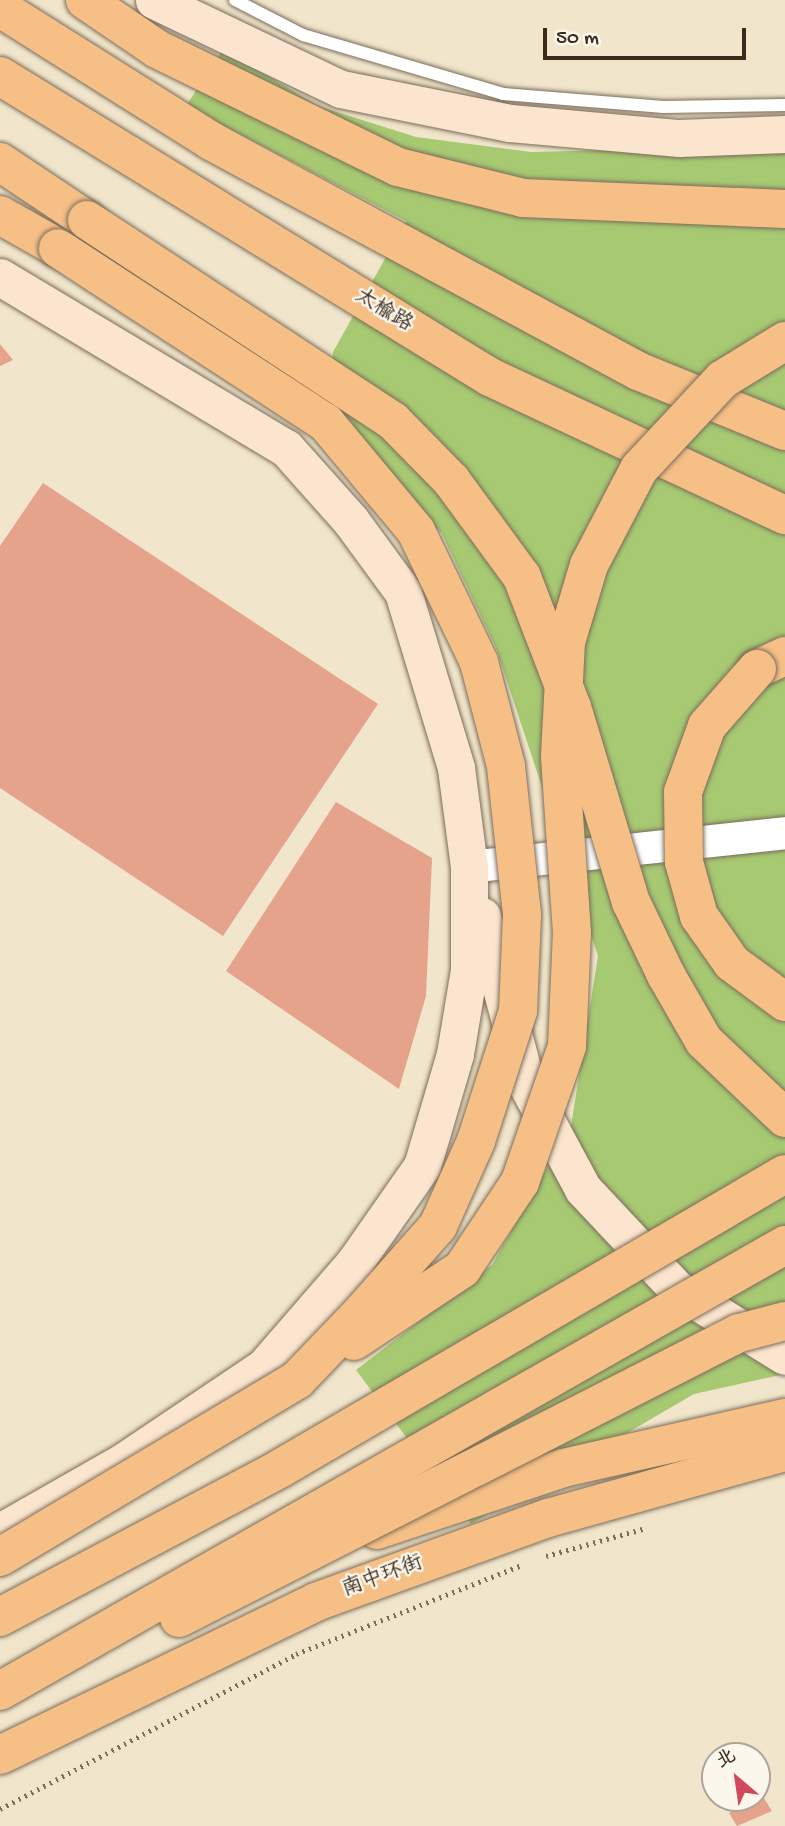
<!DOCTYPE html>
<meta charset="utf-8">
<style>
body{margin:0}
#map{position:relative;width:785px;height:1826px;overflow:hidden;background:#f1e6cb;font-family:"Gochi Hand","LXGW WenKai TC",sans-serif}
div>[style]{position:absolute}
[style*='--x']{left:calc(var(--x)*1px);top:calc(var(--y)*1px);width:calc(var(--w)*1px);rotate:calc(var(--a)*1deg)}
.green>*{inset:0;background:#a6c972}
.building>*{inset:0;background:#e5a38b}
.path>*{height:4.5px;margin-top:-2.25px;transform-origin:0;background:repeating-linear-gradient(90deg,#7b6c5b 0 2px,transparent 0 7px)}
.roads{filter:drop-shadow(0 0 2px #7b6c5b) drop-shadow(0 0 2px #7b6c5b)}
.service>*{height:12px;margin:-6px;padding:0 6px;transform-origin:6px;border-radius:6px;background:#fff}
.tertiary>*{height:32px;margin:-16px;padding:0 16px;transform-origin:16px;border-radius:16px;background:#fff}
.secondary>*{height:37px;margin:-18.5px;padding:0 18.5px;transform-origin:18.5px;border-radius:18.5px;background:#fbe5cf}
.primary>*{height:38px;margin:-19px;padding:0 19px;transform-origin:19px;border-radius:19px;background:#f5bf86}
.trunk>*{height:38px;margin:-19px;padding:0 19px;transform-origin:19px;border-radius:19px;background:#f5bf86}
.bridges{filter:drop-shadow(0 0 2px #7b6c5b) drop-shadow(0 0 2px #7b6c5b)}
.trunk-bridge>*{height:38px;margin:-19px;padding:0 19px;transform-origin:19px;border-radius:19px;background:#f5bf86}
span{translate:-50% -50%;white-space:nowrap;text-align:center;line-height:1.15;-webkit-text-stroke:5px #fbf7ec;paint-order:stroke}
.street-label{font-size:21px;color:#3b2a1e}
.north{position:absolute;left:701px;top:1742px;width:70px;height:70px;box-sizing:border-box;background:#fbf7ec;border:2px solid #aea59a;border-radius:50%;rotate:331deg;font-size:19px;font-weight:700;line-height:28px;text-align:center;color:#3b2a1e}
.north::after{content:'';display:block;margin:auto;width:24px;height:32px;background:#d1495b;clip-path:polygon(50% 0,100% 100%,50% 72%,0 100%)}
.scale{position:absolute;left:543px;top:28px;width:203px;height:32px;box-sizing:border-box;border:4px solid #3b2a1e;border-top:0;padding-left:9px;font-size:21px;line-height:24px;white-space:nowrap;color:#3b2a1e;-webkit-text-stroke:5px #fbf7ec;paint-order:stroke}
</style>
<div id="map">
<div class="green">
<div style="clip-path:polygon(223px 49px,318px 106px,416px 137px,531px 152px,785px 146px,785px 1374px,694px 1394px,471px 1524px,356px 1370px,492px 1265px,571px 1126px,598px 956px,496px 648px,442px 534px,329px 409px,333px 352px,406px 221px,186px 106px)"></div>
</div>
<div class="building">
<div style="clip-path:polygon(0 344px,13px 360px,0 366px)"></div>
<div style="clip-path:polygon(43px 483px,378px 704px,223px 936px,0 788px,0 546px)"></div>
<div style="clip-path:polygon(336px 802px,432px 858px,426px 996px,399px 1089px,226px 971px)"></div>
<div style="clip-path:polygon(762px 1795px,772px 1811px,737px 1826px,729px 1813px)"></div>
</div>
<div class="path">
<div style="--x:546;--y:1556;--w:104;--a:-15.6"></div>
<div style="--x:0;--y:1809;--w:334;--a:-27.6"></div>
<div style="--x:296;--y:1654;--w:243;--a:-21.5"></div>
</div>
<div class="roads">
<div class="service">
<div style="--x:235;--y:0;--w:76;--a:27.2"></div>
<div style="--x:303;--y:35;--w:209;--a:16.4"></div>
<div style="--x:503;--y:94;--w:161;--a:4.6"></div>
<div style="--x:663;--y:107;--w:122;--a:-0.9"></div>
</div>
<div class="tertiary">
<div style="--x:469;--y:867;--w:318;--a:-6.1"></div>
</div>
<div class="secondary">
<div style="--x:154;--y:0;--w:207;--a:25.5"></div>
<div style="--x:341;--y:89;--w:172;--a:11.4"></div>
<div style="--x:510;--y:123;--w:170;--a:5.1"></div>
<div style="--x:679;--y:138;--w:106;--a:-2.2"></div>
<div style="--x:0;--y:277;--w:333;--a:30.9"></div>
<div style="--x:286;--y:448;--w:98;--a:48.3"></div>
<div style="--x:351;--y:521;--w:88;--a:53.8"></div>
<div style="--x:403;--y:592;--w:184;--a:73.2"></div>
<div style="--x:456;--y:768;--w:100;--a:82.5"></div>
<div style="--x:469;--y:867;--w:103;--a:90"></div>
<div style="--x:469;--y:970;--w:85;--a:99.5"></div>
<div style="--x:455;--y:1054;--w:117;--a:106.4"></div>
<div style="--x:422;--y:1166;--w:118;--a:125"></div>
<div style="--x:354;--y:1263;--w:138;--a:130.9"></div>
<div style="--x:264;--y:1367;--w:172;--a:146.1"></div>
<div style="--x:121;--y:1463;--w:139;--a:150.3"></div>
<div style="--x:482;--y:916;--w:173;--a:75.2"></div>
<div style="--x:526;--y:1083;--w:120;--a:61.7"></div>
<div style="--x:583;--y:1189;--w:137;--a:46.8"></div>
<div style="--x:677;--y:1289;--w:127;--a:31.8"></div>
</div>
<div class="primary">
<div style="--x:0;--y:1755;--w:351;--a:-25.8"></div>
<div style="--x:316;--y:1602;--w:247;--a:-19.9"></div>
<div style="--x:548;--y:1518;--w:246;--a:-15.6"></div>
</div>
<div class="trunk">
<div style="--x:85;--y:0;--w:87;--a:34.2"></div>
<div style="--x:157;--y:49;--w:268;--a:26.1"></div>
<div style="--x:398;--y:167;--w:129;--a:13.9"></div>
<div style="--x:523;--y:198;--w:262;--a:2.4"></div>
<div style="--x:0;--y:8;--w:249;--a:32.2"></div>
<div style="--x:211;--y:141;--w:485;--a:28.3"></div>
<div style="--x:638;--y:371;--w:159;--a:22.2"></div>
<div style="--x:0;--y:76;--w:575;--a:31.56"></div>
<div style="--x:490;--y:377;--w:326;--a:25.1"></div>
<div style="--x:0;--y:162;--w:105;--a:33.7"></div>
<div style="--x:0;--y:215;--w:67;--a:29.6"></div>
<div style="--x:757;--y:669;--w:31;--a:-25"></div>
<div style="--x:377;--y:1530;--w:196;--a:-18.4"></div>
<div style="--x:563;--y:1468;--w:228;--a:-12.7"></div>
</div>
</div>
<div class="bridges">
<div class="trunk-bridge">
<div style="--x:87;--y:220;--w:366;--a:33.3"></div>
<div style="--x:393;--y:421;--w:83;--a:45.5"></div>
<div style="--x:451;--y:480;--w:120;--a:53.8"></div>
<div style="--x:522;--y:577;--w:139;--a:69"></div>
<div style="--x:572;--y:707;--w:204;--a:73.2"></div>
<div style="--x:631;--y:902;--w:81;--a:64.4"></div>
<div style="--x:666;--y:975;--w:76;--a:60.1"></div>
<div style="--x:704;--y:1041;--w:112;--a:43.5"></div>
<div style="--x:757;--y:669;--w:76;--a:131.3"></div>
<div style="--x:707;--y:726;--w:70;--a:110"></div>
<div style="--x:683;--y:792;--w:70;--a:89.2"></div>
<div style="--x:684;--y:862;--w:56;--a:74.5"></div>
<div style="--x:699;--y:916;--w:57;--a:54.9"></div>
<div style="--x:732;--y:963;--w:66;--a:36.3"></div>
<div style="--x:354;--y:1341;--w:130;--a:-33.7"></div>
<div style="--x:462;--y:1269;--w:105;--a:-56.3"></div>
<div style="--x:520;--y:1182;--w:144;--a:-70.9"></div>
<div style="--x:567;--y:1046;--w:113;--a:-87.5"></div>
<div style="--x:572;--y:933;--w:177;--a:-93.9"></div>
<div style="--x:560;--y:756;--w:114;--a:-87"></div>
<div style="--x:566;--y:642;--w:80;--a:-73.4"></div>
<div style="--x:589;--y:565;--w:108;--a:-62.5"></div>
<div style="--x:639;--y:469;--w:123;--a:-47"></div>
<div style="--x:723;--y:379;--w:73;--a:-31.5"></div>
<div style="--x:0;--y:1557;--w:346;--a:-30.8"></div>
<div style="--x:297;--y:1380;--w:93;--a:-46.3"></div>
<div style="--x:361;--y:1313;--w:116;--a:-48.5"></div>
<div style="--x:438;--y:1226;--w:93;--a:-65.9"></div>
<div style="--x:476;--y:1141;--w:137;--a:-72.1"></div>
<div style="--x:518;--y:1011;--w:97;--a:-87.6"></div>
<div style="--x:522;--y:914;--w:149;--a:-96.2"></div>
<div style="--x:506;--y:766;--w:107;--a:-104.6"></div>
<div style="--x:479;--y:662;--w:145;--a:-115.7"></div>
<div style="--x:416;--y:531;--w:141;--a:-129.8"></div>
<div style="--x:326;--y:423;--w:320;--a:-146.9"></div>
<div style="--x:0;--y:1617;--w:318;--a:-27.9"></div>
<div style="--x:281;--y:1468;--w:583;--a:-30.26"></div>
<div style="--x:179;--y:1618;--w:628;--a:-26.97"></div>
<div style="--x:739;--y:1333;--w:48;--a:-14.6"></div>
<div style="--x:0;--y:1691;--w:903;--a:-29.6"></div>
</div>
</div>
<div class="street-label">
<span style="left:383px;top:312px;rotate:31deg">太榆路</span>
<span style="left:383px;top:1578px;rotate:-20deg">南中环街</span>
</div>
<div class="north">北</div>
<div class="scale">50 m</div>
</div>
